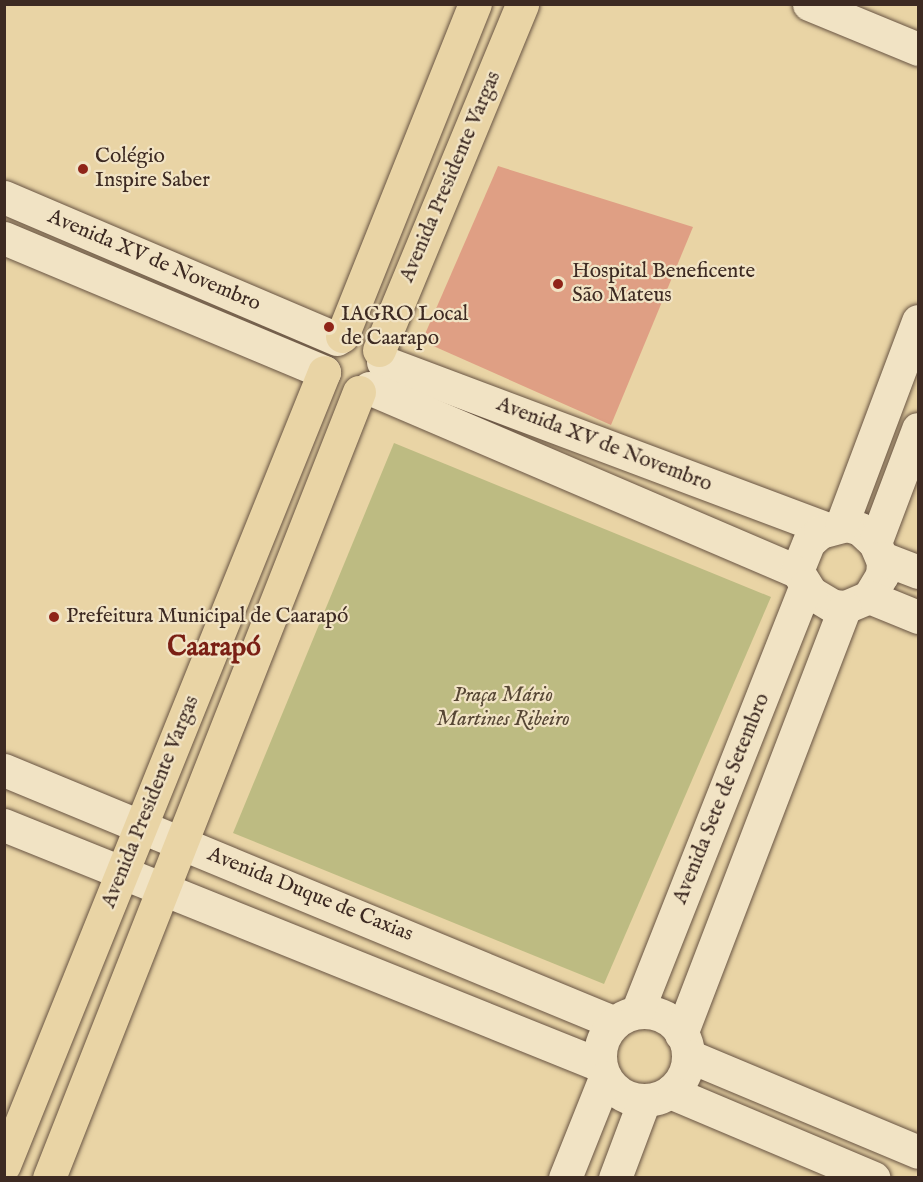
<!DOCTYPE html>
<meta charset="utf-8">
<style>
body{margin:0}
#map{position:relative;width:923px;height:1182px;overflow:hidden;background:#e9d4a5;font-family:"IM FELL English",serif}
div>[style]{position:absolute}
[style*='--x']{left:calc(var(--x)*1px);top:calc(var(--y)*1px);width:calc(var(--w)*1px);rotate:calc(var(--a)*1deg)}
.green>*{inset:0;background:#bdbb82}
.building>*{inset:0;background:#df9f84}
.roads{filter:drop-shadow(0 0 2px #685443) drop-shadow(0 0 2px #685443)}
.minor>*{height:33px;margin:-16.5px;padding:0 16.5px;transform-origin:16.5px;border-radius:16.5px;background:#f1e3c4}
.minor>.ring{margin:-16.5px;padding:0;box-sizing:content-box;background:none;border:33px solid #f1e3c4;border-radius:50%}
.major>*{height:33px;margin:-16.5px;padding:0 16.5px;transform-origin:16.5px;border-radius:16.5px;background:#e9d4a5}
.dots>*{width:16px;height:16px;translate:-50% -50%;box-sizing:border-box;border:3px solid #f1e3c4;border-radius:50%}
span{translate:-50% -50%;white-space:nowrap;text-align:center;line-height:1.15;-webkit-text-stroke:4.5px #f1e3c4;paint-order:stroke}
.poi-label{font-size:21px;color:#3d2a22}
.left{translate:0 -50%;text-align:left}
.street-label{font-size:21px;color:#3d2a22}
.park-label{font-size:21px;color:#574735;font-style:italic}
.district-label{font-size:27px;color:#7a1f14;font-weight:700}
.frame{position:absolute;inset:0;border:6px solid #3d2a22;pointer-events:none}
</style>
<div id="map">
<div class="green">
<div style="clip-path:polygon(394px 443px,771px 597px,604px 984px,233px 833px)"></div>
</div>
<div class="building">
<div style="clip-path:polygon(498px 166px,693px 227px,611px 425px,422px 341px)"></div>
</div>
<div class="roads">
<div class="minor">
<div style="--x:809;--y:4;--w:118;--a:22.4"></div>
<div style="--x:4;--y:197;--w:362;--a:23.1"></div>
<div style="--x:4;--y:238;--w:347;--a:22.7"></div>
<div style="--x:383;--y:362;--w:472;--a:20.6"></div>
<div style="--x:369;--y:388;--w:465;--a:23.2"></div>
<div style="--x:847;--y:525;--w:14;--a:17"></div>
<div style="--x:860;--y:529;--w:21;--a:43"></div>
<div style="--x:875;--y:543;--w:21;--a:67"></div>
<div style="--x:883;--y:562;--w:13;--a:94"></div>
<div style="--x:882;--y:575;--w:26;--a:121"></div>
<div style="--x:869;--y:597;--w:26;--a:157"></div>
<div style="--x:845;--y:607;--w:12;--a:-175"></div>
<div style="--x:833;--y:606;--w:26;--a:-149"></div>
<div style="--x:811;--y:593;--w:26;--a:-122"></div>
<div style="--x:797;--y:571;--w:31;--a:-68"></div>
<div style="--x:809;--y:542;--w:15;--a:-42"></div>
<div style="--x:820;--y:532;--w:28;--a:-15"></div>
<div style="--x:841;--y:526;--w:219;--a:-69.4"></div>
<div style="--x:875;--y:543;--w:122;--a:-69.3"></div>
<div style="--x:882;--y:558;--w:39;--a:21"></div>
<div style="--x:869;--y:597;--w:53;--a:22.2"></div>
<div style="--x:4;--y:770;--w:661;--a:22.49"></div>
<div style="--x:4;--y:825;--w:643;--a:21.93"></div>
<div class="ring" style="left:600px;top:1012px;width:55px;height:55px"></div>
<div style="--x:637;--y:1012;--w:458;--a:-68.4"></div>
<div style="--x:681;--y:1034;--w:457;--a:-69"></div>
<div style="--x:689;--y:1056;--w:248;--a:22.7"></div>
<div style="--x:670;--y:1092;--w:221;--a:22.9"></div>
<div style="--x:565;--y:1178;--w:108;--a:-68.2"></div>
<div style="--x:615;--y:1178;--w:82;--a:-69.4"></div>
</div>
<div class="major">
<div style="--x:342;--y:336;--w:358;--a:-68.2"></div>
<div style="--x:379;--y:350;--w:374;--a:-67.5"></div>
<div style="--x:4;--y:1165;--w:855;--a:-68.02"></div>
<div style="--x:49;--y:1178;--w:845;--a:-68.48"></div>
</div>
</div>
<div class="dots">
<div style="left:83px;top:169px;background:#8f2418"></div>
<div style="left:558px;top:284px;background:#8f2418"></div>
<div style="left:329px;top:327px;background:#8f2418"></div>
<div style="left:54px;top:617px;background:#8f2418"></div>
</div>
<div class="poi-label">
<span class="left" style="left:95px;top:169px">Colégio<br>Inspire Saber</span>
<span class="left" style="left:572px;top:284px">Hospital Beneficente<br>São Mateus</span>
<span class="left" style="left:341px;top:327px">IAGRO Local<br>de Caarapo</span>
<span class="left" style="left:66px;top:617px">Prefeitura Municipal de Caarapó</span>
</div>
<div class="street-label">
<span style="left:451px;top:177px;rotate:-67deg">Avenida Presidente Vargas</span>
<span style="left:154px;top:261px;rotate:23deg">Avenida XV de Novembro</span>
<span style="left:604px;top:445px;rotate:21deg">Avenida XV de Novembro</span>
<span style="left:722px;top:799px;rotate:-68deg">Avenida Sete de Setembro</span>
<span style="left:151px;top:802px;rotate:-68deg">Avenida Presidente Vargas</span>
<span style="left:310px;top:895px;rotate:22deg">Avenida Duque de Caxias</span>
</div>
<div class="park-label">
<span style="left:503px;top:708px">Praça Mário<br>Martines Ribeiro</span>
</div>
<div class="district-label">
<span style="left:214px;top:649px">Caarapó</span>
</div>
<div class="frame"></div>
</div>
